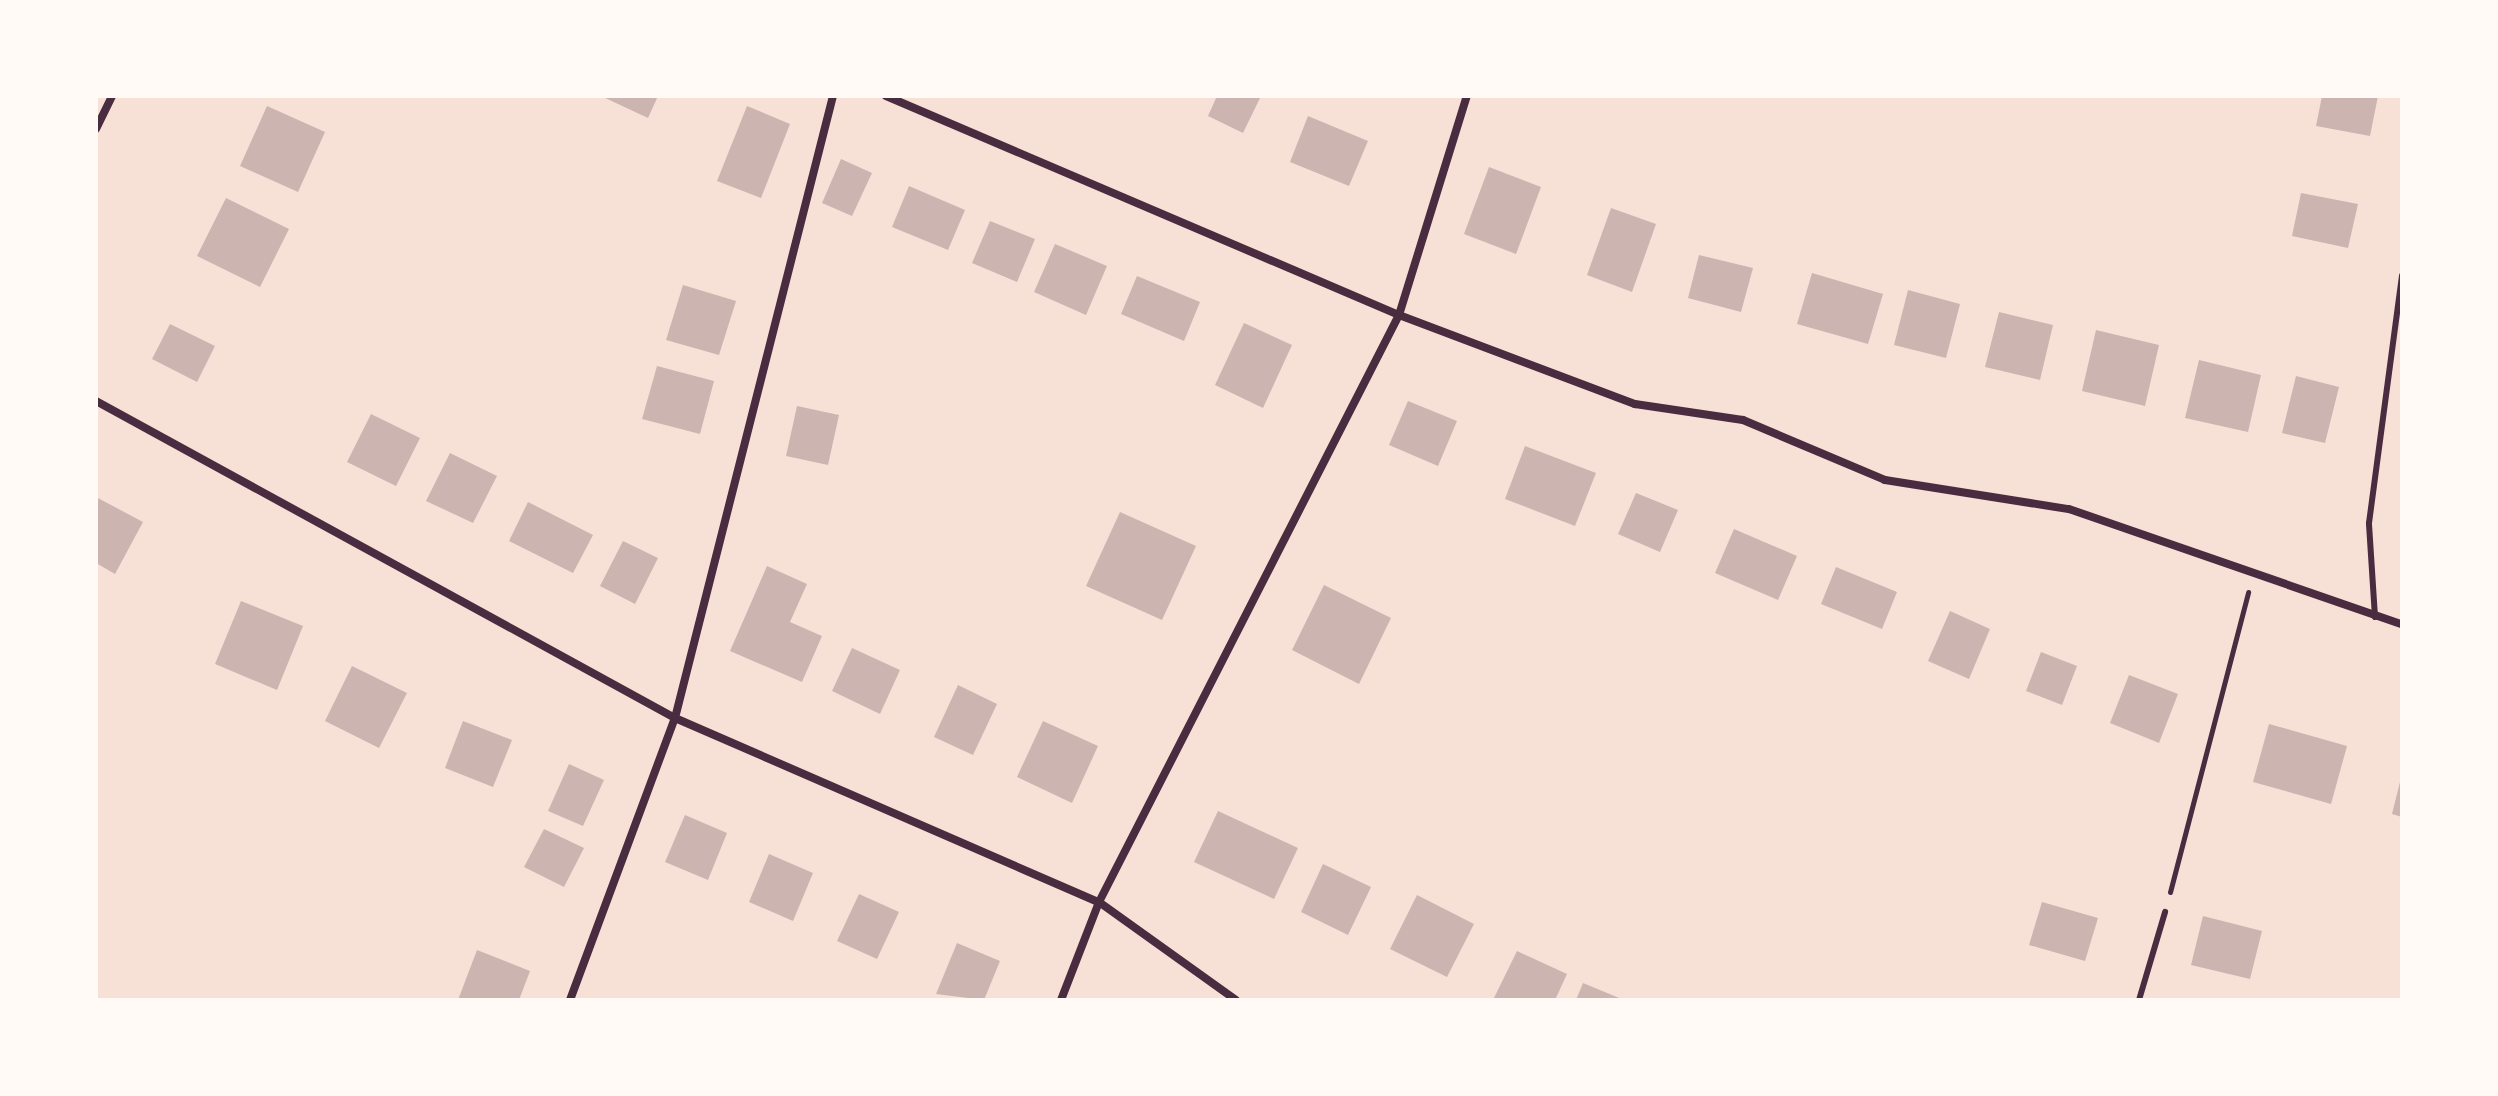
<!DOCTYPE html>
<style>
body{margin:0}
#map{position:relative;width:2498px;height:1096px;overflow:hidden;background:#f7e1d7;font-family:"Exo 2",sans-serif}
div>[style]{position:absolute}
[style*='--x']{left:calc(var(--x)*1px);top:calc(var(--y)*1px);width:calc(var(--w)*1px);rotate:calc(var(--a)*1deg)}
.building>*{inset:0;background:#ccb4b1}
.path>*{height:5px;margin:-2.5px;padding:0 2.5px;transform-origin:2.5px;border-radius:2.5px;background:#4a2c40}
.service>*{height:6px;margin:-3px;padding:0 3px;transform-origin:3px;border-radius:3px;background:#4a2c40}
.minor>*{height:8px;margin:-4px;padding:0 4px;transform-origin:4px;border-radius:4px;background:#4a2c40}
span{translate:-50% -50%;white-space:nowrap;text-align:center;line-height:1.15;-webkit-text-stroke:8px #fffaf5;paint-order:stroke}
.frame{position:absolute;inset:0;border:98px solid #fffaf5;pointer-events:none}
</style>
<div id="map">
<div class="building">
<div style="clip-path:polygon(601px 96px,658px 96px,648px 118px)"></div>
<div style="clip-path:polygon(1217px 96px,1261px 96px,1243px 133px,1208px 116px)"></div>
<div style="clip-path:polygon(2322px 96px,2378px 96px,2370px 136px,2316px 126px)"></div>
<div style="clip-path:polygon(267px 106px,325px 132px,298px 192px,240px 166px)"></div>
<div style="clip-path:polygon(747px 106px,790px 124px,761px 198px,717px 181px)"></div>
<div style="clip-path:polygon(1308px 116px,1368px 141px,1349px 186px,1290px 162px)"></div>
<div style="clip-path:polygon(841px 159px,872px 173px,852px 216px,822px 203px)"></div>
<div style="clip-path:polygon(1489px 167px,1541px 187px,1516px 254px,1464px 234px)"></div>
<div style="clip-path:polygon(909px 186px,965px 210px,948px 250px,892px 227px)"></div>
<div style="clip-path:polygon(2301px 193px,2358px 204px,2348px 248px,2292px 236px)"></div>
<div style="clip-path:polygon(226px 198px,289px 229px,260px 287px,197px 256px)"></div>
<div style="clip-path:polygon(1611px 208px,1656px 224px,1632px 292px,1587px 275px)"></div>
<div style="clip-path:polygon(990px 221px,1035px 239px,1017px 282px,972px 263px)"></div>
<div style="clip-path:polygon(1055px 244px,1107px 266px,1086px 315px,1034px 292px)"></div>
<div style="clip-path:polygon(1699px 255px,1753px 268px,1741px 312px,1688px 298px)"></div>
<div style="clip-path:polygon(1812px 273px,1883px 294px,1868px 344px,1797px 324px)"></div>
<div style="clip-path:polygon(1137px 276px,1200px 302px,1184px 341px,1121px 314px)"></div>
<div style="clip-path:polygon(683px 285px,736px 301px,719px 355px,666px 340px)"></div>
<div style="clip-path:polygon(1908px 290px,1960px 304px,1946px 358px,1894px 345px)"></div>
<div style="clip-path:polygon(1999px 312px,2053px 325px,2040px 380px,1985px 367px)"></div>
<div style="clip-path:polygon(1244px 323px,1292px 345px,1263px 408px,1215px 385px)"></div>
<div style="clip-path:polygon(170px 324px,215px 346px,197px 382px,152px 359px)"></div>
<div style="clip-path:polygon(2096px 330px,2159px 345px,2145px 406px,2082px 391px)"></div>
<div style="clip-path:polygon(2199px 360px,2261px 375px,2248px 432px,2185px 418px)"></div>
<div style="clip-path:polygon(657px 366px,714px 381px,700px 434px,642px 419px)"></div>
<div style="clip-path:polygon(2296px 376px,2339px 387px,2325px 443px,2282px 433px)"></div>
<div style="clip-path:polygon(1408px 401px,1457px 421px,1438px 466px,1389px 445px)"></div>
<div style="clip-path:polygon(797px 406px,839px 415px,828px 465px,786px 456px)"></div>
<div style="clip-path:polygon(371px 414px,420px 438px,396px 486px,347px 462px)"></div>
<div style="clip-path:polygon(1525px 446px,1596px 473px,1575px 526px,1505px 499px)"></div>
<div style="clip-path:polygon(450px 453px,497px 476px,473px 523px,426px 501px)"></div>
<div style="clip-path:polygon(1636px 493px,1678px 510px,1660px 552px,1618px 534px)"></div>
<div style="clip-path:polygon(96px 497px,143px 522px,115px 574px,96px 563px)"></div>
<div style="clip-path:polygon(528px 502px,593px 535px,573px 573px,509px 541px)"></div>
<div style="clip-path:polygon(1120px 512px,1196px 546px,1162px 620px,1086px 586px)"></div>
<div style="clip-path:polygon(1734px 529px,1797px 556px,1778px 600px,1715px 573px)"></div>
<div style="clip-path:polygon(623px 541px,658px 558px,635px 604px,600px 586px)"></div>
<div style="clip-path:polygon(767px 566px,807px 584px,790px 622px,822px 636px,802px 682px,730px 651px)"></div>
<div style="clip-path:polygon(1836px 567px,1897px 592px,1882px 629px,1821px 604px)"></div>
<div style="clip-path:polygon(1324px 585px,1391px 618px,1359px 684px,1292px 650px)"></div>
<div style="clip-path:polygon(241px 601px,303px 626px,277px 690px,215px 664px)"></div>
<div style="clip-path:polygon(1950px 611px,1990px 629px,1969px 679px,1928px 661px)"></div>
<div style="clip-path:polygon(852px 648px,900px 670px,880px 714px,832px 691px)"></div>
<div style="clip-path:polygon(2041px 652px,2077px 666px,2062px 705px,2026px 691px)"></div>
<div style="clip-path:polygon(352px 666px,407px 693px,379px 748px,325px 721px)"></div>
<div style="clip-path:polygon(2129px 675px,2178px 694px,2159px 743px,2110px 723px)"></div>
<div style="clip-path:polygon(958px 685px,997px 704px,973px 755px,934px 737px)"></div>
<div style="clip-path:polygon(463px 721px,512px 740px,493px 787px,445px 768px)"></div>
<div style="clip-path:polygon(1043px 721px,1098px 746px,1072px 803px,1017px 777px)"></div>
<div style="clip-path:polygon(2269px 724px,2347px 746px,2331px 804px,2253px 782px)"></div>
<div style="clip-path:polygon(569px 764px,604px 780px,583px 826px,548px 811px)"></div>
<div style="clip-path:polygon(2401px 778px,2402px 779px,2402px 817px,2392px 814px)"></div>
<div style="clip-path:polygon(1218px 811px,1298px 848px,1274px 899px,1194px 862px)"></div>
<div style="clip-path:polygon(685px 815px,727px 833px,708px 880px,665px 862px)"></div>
<div style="clip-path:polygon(544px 829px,584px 848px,564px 887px,524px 867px)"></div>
<div style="clip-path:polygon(769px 854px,813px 873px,793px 921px,749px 902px)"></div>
<div style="clip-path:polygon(1323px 864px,1371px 887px,1348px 935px,1301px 912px)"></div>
<div style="clip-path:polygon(859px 894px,899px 912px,877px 959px,837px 941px)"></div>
<div style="clip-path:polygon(1417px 895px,1474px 924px,1447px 977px,1390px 949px)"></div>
<div style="clip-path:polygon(2042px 902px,2098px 918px,2085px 961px,2029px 945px)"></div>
<div style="clip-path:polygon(2203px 916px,2262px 931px,2250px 979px,2191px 965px)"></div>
<div style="clip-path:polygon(957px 943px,1000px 961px,984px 1000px,936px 994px)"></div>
<div style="clip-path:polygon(477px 950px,530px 971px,519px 1000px,458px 1000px)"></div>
<div style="clip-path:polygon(1517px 951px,1567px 974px,1555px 1000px,1493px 1000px)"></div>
<div style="clip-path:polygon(1583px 983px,1624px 1000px,1576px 1000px)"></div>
</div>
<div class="path">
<div style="--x:2170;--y:892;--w:310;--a:-75.4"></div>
</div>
<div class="service">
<div style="--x:2375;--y:617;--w:94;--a:-93.7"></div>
<div style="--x:2369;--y:523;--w:250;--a:-82.4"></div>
<div style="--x:2139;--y:1000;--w:92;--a:-73.5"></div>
</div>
<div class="minor">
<div style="--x:886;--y:96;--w:558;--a:23.12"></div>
<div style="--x:1399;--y:315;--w:252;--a:20.7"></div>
<div style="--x:1635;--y:404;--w:109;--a:8.4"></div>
<div style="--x:1743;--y:420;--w:154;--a:22.9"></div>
<div style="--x:1885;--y:480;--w:186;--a:9"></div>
<div style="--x:2069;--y:509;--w:352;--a:19.1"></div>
<div style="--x:96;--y:129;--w:37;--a:-64"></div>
<div style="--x:96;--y:401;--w:660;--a:28.7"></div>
<div style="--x:675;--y:718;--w:462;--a:23.5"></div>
<div style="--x:1099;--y:902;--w:168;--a:35.6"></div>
<div style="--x:570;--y:1000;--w:301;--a:-69.6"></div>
<div style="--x:675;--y:718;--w:642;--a:-75.75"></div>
<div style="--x:1061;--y:1000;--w:105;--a:-68.8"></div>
<div style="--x:1099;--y:902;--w:659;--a:-62.93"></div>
<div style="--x:1399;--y:315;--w:229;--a:-72.8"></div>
</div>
<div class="frame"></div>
</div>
